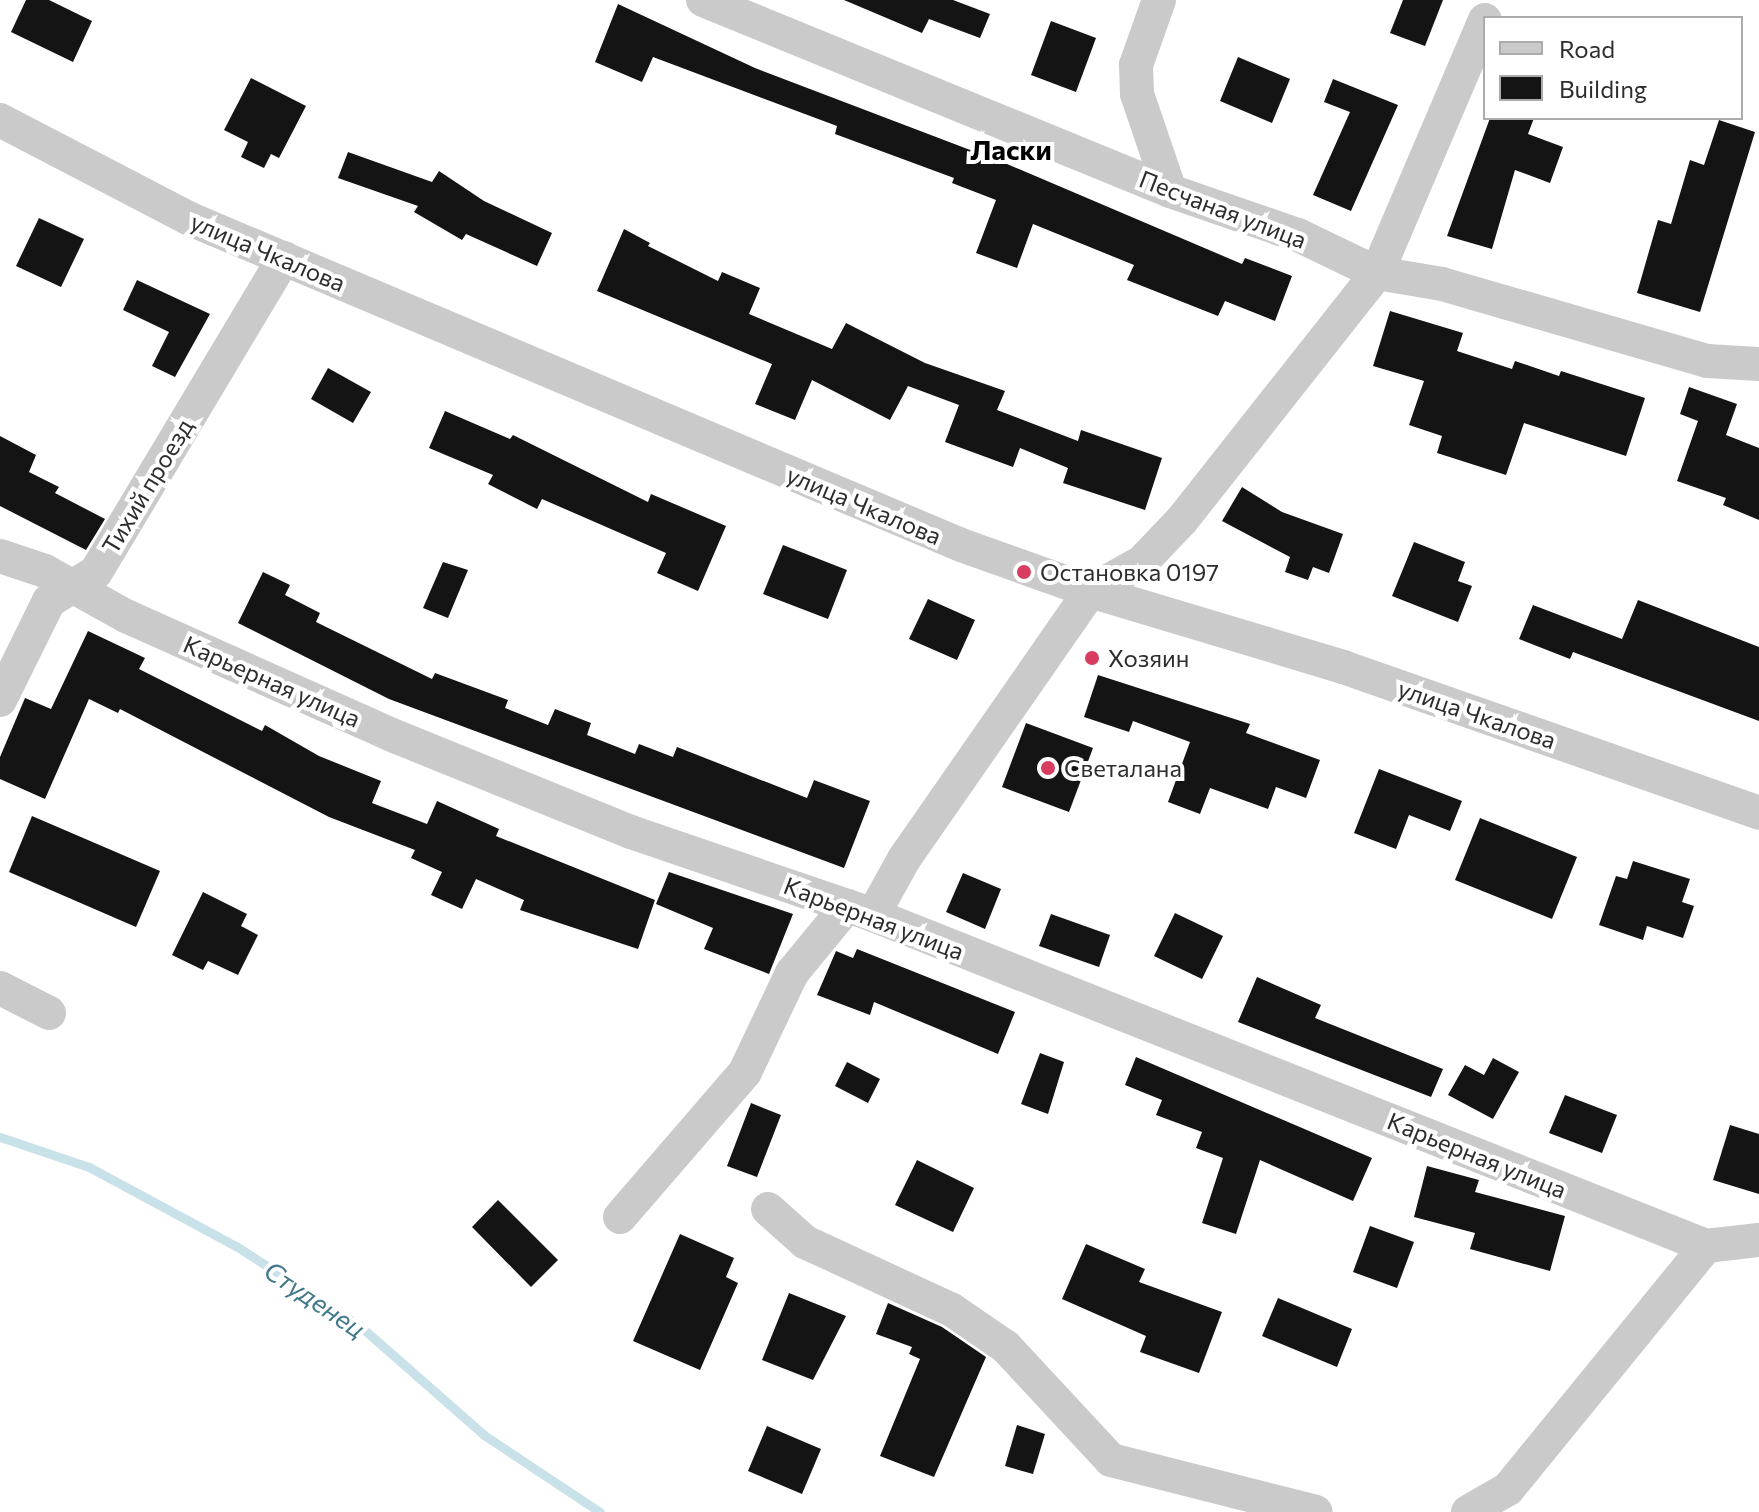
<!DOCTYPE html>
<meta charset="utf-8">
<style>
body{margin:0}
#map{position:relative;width:1759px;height:1512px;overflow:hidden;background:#fff;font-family:Commissioner,sans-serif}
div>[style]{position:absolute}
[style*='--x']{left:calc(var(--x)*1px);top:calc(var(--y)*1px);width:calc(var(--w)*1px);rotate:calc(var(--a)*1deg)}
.stream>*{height:9px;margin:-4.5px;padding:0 4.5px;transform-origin:4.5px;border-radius:4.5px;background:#c9e1e9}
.building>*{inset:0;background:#141414}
.minor>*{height:34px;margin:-17px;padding:0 17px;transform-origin:17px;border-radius:17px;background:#cacaca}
.dots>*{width:22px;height:22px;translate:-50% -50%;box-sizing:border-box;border:4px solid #fff;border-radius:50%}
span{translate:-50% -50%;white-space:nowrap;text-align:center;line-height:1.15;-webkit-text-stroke:8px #fff;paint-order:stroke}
.street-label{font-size:24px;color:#2d2d2d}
.poi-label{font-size:24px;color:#2d2d2d}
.left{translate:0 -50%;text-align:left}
.water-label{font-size:26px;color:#417889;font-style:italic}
.quarter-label{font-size:28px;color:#000;font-weight:700}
.legend{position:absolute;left:1483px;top:16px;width:260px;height:104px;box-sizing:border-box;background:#fff;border:2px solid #ababab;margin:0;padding:10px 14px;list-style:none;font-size:24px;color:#2d2d2d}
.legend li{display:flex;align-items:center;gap:16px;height:40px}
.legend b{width:40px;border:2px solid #ababab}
</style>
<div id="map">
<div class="stream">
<div style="--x:0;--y:1137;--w:94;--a:18.6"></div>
<div style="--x:89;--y:1167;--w:167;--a:28.3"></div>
<div style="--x:236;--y:1246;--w:148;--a:32.8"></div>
<div style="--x:360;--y:1326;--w:165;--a:41.3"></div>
<div style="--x:484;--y:1435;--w:139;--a:33.6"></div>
</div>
<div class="building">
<div style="clip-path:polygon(26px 0,49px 0,92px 21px,73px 62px,11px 32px)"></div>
<div style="clip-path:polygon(844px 0,953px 0,990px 14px,980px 38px,929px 19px,922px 33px)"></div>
<div style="clip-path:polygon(1403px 0,1443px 0,1425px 46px,1390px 33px)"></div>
<div style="clip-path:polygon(618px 4px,755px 68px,1007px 164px,1242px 264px,1245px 258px,1292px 276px,1275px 321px,1225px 301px,1218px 316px,1127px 280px,1134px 265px,1033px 224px,1017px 268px,976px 253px,996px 200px,952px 183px,954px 178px,835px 134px,837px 126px,653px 57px,642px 82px,595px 62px)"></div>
<div style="clip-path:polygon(1051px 21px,1096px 38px,1076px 92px,1031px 75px)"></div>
<div style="clip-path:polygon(1238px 57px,1290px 79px,1272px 123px,1220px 101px)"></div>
<div style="clip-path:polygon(251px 78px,306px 106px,279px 158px,271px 154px,264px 168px,241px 157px,248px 142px,224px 130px)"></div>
<div style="clip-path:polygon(1333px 79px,1398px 105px,1351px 211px,1313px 195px,1350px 112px,1324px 102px)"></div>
<div style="clip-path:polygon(1490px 118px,1534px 118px,1528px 134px,1563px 147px,1550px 183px,1515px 170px,1492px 249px,1447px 236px)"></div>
<div style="clip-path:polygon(1719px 120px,1755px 132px,1700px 312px,1637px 293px,1658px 220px,1671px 224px,1690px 160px,1704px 165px)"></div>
<div style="clip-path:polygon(348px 152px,432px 182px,439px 171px,484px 201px,552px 233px,537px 266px,466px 234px,462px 240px,414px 212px,418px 206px,338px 178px)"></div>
<div style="clip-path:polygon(39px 218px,84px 239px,61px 287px,16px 266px)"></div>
<div style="clip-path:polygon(624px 229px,650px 243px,648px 246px,718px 281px,722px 272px,760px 288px,749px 314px,832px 349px,846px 323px,925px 363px,1005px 391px,997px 410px,1078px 441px,1081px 430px,1162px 458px,1145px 510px,1063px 483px,1068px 468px,1020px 448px,1013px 467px,945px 442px,959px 405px,908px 386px,890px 420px,812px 380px,795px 420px,755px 404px,772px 364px,597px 291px)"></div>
<div style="clip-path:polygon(137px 280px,210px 314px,175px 377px,152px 366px,169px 332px,123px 310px)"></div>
<div style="clip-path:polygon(1390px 311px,1463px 333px,1457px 351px,1512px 369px,1515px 361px,1559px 376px,1561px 371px,1645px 398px,1626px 456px,1524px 423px,1506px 475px,1437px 453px,1442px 436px,1409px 425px,1424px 381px,1373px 366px)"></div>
<div style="clip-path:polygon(328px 368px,371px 392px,353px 423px,311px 399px)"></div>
<div style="clip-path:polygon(1689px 387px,1737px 404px,1726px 435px,1759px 448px,1759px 520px,1723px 505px,1726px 498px,1677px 481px,1698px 421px,1680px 414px)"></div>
<div style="clip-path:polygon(445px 411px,510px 439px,513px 435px,648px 502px,651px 494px,726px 526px,698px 591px,657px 573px,666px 553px,542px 499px,537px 509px,488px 484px,493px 475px,429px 448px)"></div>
<div style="clip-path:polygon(0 436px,36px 455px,29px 472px,59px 487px,55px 493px,105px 519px,86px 550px,0 506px)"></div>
<div style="clip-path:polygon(1242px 487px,1282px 512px,1343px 534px,1329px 573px,1313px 567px,1308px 580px,1285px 572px,1290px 557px,1222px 521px)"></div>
<div style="clip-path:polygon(1414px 542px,1465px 562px,1458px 581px,1472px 586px,1458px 622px,1392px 596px)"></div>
<div style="clip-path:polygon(783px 545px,847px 570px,828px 619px,763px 594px)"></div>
<div style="clip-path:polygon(443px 562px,468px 570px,448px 618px,423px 608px)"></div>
<div style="clip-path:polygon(263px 572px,290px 585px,285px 595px,320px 613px,316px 622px,432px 679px,435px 673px,508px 700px,505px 708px,548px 725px,555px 709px,591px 723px,587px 735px,635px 754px,639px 744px,673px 757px,677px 747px,807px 798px,814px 780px,870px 801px,844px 868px,389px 699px,238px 623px)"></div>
<div style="clip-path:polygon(928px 599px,975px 620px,957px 660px,909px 639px)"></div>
<div style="clip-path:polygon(1638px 600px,1759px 647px,1759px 721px,1573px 652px,1570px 659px,1519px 639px,1533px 605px,1622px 639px)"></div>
<div style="clip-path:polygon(88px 631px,145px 658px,139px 669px,262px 731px,265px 725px,319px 756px,381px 781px,372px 803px,427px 824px,437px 801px,499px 829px,496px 836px,655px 900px,638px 949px,520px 910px,524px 900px,476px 879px,462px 909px,431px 895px,442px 872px,411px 858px,415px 850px,329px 817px,120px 709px,118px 713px,89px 699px,45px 799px,0 779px,0 757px,25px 698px,51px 709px)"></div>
<div style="clip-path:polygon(1098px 675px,1250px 724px,1246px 733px,1320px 760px,1306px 798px,1276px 787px,1268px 809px,1210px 788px,1200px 814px,1168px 802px,1190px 742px,1133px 721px,1129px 732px,1084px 717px)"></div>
<div style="clip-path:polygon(1026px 723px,1093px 748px,1069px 812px,1002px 787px)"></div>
<div style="clip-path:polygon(1379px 769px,1462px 801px,1450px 831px,1409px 815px,1396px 849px,1354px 833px)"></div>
<div style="clip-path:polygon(32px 816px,160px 871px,136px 927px,9px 872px)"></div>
<div style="clip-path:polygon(1480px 818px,1577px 857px,1552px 919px,1455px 880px)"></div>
<div style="clip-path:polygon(1633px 861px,1690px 879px,1682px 902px,1694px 906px,1683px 938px,1647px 926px,1643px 940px,1599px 925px,1616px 876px,1627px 879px)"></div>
<div style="clip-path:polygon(669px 872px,793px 914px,769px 974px,704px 949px,713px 928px,656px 904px)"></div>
<div style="clip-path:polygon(963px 873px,1001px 889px,985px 929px,946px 912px)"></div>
<div style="clip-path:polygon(203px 892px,247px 914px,241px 926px,258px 935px,238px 975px,208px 961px,203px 970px,172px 955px)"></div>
<div style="clip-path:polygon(1175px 913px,1223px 936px,1202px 979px,1154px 956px)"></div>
<div style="clip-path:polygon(1051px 914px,1110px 935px,1099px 967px,1039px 946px)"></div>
<div style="clip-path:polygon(857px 949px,1015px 1012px,998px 1054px,874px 1002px,870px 1015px,817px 995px,836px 951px,853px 958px)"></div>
<div style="clip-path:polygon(1257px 977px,1321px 1005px,1315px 1018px,1443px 1069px,1431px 1097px,1238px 1022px)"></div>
<div style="clip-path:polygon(1040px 1053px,1064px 1062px,1048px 1114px,1021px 1104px)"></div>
<div style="clip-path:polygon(1136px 1057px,1372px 1158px,1353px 1201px,1260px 1160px,1236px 1234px,1202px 1223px,1223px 1158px,1196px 1148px,1202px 1132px,1156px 1115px,1162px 1100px,1125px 1085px)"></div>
<div style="clip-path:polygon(1493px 1058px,1519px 1072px,1493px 1119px,1448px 1095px,1465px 1065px,1484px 1075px)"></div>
<div style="clip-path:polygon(847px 1062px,880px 1079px,868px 1103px,835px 1086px)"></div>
<div style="clip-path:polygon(1565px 1095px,1617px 1115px,1602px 1153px,1549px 1133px)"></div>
<div style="clip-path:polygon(751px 1103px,781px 1115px,757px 1177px,727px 1166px)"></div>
<div style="clip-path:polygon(1730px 1125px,1759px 1134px,1759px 1194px,1713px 1180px)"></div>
<div style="clip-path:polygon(917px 1160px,974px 1188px,953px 1232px,895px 1205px)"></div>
<div style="clip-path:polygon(1427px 1166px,1479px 1180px,1475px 1192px,1565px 1216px,1550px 1271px,1470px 1249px,1475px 1233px,1414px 1217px)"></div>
<div style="clip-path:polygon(498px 1200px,558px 1260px,531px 1287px,472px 1227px)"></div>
<div style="clip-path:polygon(1370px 1226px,1414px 1242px,1397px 1288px,1353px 1272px)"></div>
<div style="clip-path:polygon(680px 1234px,734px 1258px,726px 1277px,738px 1283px,700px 1370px,633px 1341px)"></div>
<div style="clip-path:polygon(1086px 1244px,1145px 1269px,1139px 1282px,1222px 1312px,1199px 1373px,1140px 1352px,1146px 1336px,1062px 1299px)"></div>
<div style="clip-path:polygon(789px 1293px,846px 1316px,813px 1380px,762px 1360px)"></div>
<div style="clip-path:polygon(1278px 1298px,1352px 1329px,1337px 1367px,1262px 1336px)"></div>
<div style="clip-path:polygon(888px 1303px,942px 1327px,986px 1357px,934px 1477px,880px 1456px,920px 1359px,909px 1354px,912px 1347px,876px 1334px)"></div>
<div style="clip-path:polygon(1017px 1425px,1045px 1434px,1033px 1474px,1005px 1466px)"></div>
<div style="clip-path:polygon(767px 1426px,821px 1449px,802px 1494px,748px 1471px)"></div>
</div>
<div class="minor">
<div style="--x:703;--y:0;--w:505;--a:22.24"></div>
<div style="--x:1170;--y:191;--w:135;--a:19"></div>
<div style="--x:1298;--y:235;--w:88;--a:25.7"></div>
<div style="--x:1377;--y:273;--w:66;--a:9.6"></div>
<div style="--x:1442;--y:284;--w:276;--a:16.2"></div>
<div style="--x:1707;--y:361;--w:52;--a:3.3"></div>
<div style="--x:1159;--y:0;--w:69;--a:109.5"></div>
<div style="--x:1136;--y:65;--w:29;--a:88"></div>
<div style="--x:1137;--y:94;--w:102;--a:71.2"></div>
<div style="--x:0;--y:120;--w:214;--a:27.5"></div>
<div style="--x:190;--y:219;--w:837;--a:22.92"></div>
<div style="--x:961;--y:545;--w:137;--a:19.6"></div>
<div style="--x:1090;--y:591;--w:264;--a:16.7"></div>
<div style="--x:1343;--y:667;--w:441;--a:19.3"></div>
<div style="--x:0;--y:556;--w:47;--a:18.4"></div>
<div style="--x:45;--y:571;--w:93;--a:29.1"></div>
<div style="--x:126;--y:616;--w:297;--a:24.1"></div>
<div style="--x:397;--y:737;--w:253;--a:22.1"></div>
<div style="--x:631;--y:832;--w:256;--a:18.9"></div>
<div style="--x:873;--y:915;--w:896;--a:21.67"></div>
<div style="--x:1706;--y:1246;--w:53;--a:-6.5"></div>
<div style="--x:0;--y:700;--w:110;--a:-63.7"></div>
<div style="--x:49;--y:601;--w:55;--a:-31.7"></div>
<div style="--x:96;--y:572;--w:366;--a:-59.1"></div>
<div style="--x:873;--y:915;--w:64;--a:-61"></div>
<div style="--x:904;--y:859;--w:326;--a:-55.2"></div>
<div style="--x:1090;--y:591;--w:60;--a:-29.1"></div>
<div style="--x:1142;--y:562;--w:58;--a:-46.4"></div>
<div style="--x:1182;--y:520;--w:315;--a:-51.7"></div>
<div style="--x:1377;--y:273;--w:275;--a:-66.9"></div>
<div style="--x:0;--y:988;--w:55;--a:27"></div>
<div style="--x:768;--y:1209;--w:50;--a:41.7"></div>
<div style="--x:805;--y:1242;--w:162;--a:24.8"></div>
<div style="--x:952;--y:1310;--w:65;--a:34.4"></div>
<div style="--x:1006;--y:1347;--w:154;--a:47.1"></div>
<div style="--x:1111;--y:1460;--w:211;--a:14.2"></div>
<div style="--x:620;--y:1217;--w:191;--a:-49.2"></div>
<div style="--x:745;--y:1072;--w:110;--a:-64.6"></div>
<div style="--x:792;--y:973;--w:87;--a:-50.6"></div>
<div style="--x:1468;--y:1512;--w:46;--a:-29.9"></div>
<div style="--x:1508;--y:1489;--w:313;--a:-50.8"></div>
</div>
<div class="dots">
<div style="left:1024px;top:572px;background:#d83c5f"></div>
<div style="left:1092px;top:658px;background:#d83c5f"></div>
<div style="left:1048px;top:768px;background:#d83c5f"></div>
</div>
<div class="street-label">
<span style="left:1223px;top:209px;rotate:21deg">Песчаная улица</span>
<span style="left:268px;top:252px;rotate:23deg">улица Чкалова</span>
<span style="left:147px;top:486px;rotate:-59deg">Тихий проезд</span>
<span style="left:864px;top:505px;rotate:23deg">улица Чкалова</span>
<span style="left:272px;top:681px;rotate:24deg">Карьерная улица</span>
<span style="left:1477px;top:714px;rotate:19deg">улица Чкалова</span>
<span style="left:874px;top:918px;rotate:21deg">Карьерная улица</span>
<span style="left:1477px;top:1155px;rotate:22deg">Карьерная улица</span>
</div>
<div class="poi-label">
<span class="left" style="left:1040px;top:572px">Остановка 0197</span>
<span class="left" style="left:1108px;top:658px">Хозяин</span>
<span class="left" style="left:1064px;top:768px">Светалана</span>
</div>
<div class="water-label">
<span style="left:315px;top:1299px;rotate:34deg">Студенец</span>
</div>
<div class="quarter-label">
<span style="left:1011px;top:149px">Ласки</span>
</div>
<ul class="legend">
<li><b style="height:10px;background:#cacaca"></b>Road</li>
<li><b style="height:22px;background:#141414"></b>Building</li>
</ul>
</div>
